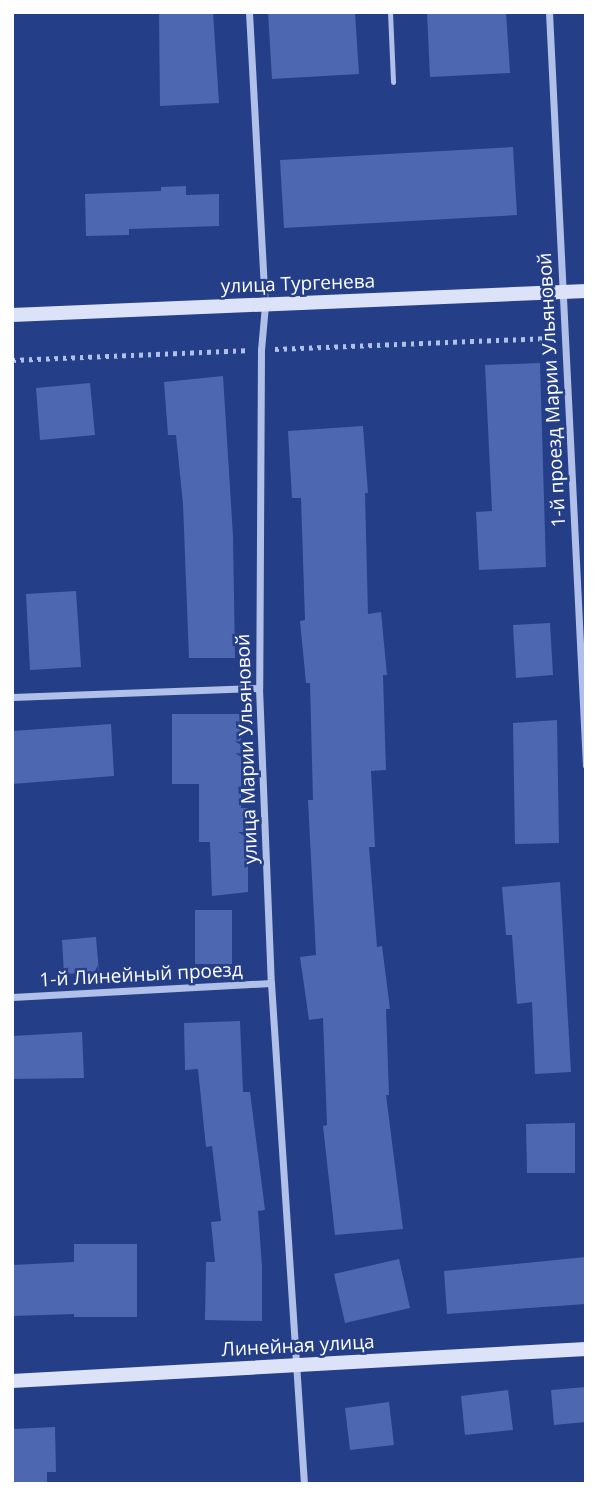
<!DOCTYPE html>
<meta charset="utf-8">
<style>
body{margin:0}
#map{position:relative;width:598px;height:1496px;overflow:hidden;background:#253e88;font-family:"Open Sans",sans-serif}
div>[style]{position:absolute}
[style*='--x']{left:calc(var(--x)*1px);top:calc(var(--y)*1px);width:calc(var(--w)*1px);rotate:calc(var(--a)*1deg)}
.building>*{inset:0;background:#4d67b0}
.path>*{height:4.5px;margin-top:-2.25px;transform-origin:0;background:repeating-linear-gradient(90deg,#b1c0e9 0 3.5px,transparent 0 8.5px)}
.lane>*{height:5px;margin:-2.5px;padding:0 2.5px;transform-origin:2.5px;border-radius:2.5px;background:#b1c0e9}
.street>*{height:7px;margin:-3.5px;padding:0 3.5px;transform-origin:3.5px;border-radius:3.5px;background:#b1c0e9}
.secondary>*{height:14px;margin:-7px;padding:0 7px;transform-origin:7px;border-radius:7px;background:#dce3f8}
span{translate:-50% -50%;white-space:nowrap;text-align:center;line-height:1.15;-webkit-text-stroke:5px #253e88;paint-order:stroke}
.street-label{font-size:19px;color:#fff}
.frame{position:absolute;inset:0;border:14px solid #fff;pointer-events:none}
</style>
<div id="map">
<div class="building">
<div style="clip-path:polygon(159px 12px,213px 12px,219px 103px,160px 106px)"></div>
<div style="clip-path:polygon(268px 12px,355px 12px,359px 74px,272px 79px)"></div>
<div style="clip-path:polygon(427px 12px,506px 12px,510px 73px,430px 77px)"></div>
<div style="clip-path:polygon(513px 147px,517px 215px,284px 228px,280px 160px)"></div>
<div style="clip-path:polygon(186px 186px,186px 195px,219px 194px,219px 226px,129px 229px,129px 235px,86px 236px,85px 194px,161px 191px,161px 187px)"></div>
<div style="clip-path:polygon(540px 363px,546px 567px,479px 570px,476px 512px,492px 511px,485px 365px)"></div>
<div style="clip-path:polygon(223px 376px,233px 536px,235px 658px,189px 658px,183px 504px,176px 435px,168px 435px,164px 382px)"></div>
<div style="clip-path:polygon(90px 383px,95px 435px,40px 440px,36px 388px)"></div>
<div style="clip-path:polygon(363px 426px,368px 493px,365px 493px,368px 614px,381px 612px,387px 675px,383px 675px,386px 770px,371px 771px,375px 847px,369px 847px,377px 947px,382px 946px,390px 1009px,386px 1009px,389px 1095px,386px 1095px,403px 1229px,335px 1235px,323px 1126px,327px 1125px,323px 1018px,309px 1020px,300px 957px,316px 955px,308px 800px,313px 800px,310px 683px,306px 683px,300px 621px,305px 620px,301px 498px,292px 498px,288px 431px)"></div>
<div style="clip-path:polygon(76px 591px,81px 667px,30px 670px,26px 594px)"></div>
<div style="clip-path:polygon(550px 623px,553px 675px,516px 678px,513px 625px)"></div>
<div style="clip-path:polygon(172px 714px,241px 714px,241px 808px,248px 808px,248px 892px,212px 896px,210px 842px,199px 842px,199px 784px,172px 784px)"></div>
<div style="clip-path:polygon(557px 720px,559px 843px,515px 844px,513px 723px)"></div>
<div style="clip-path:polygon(111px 724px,114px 776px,12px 784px,12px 731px)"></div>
<div style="clip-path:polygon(560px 882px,571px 1072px,535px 1074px,532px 1002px,517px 1004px,512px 935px,506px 935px,502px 887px)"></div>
<div style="clip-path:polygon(195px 910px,232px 910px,232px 964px,195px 964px)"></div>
<div style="clip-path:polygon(96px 937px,99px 972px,64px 974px,62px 940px)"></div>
<div style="clip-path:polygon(240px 1021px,243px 1092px,250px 1092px,265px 1210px,258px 1211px,262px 1266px,262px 1321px,205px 1320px,206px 1262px,215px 1262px,211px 1222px,221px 1221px,212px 1146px,206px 1147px,198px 1069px,185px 1070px,184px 1023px)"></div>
<div style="clip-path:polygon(82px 1032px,84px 1078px,12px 1079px,12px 1036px)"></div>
<div style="clip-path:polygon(575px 1123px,575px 1173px,527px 1173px,526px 1124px)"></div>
<div style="clip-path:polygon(74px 1244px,137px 1244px,137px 1317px,74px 1317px,74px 1314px,12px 1316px,12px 1265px,74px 1262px)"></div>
<div style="clip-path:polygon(586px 1257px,586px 1304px,447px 1314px,444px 1271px)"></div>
<div style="clip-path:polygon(399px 1259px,410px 1308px,345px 1323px,334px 1274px)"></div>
<div style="clip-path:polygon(586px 1387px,586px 1422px,554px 1425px,551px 1390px)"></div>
<div style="clip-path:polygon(508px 1390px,513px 1430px,465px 1435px,461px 1396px)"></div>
<div style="clip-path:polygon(389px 1402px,394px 1445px,350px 1450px,345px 1408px)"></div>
<div style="clip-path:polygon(55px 1427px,56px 1472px,47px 1472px,47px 1482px,12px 1483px,12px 1429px)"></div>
</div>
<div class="path">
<div style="--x:275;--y:349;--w:275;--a:-2.3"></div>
<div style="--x:12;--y:360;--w:234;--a:-2.4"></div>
</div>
<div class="lane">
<div style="--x:390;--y:12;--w:70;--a:87.5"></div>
</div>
<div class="street">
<div style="--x:249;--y:12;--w:293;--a:86.9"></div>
<div style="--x:265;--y:305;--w:45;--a:95.1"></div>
<div style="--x:261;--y:350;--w:338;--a:90.3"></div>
<div style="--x:259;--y:688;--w:295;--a:87.7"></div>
<div style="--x:271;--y:983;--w:502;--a:86.23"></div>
<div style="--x:549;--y:12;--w:754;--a:87.19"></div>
<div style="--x:12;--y:697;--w:247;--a:-2.1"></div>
<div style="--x:12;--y:997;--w:259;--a:-3.1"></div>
</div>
<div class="secondary">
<div style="--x:12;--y:315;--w:575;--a:-2.39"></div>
<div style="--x:12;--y:1381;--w:575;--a:-3.19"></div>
</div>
<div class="street-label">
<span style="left:298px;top:284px;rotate:-2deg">улица Тургенева</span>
<span style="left:552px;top:390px;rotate:-93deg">1-й проезд Марии Ульяновой</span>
<span style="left:247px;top:749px;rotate:-92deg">улица Марии Ульяновой</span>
<span style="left:141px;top:975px;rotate:-3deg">1-й Линейный проезд</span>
<span style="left:298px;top:1346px;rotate:-3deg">Линейная улица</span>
</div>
<div class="frame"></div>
</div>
